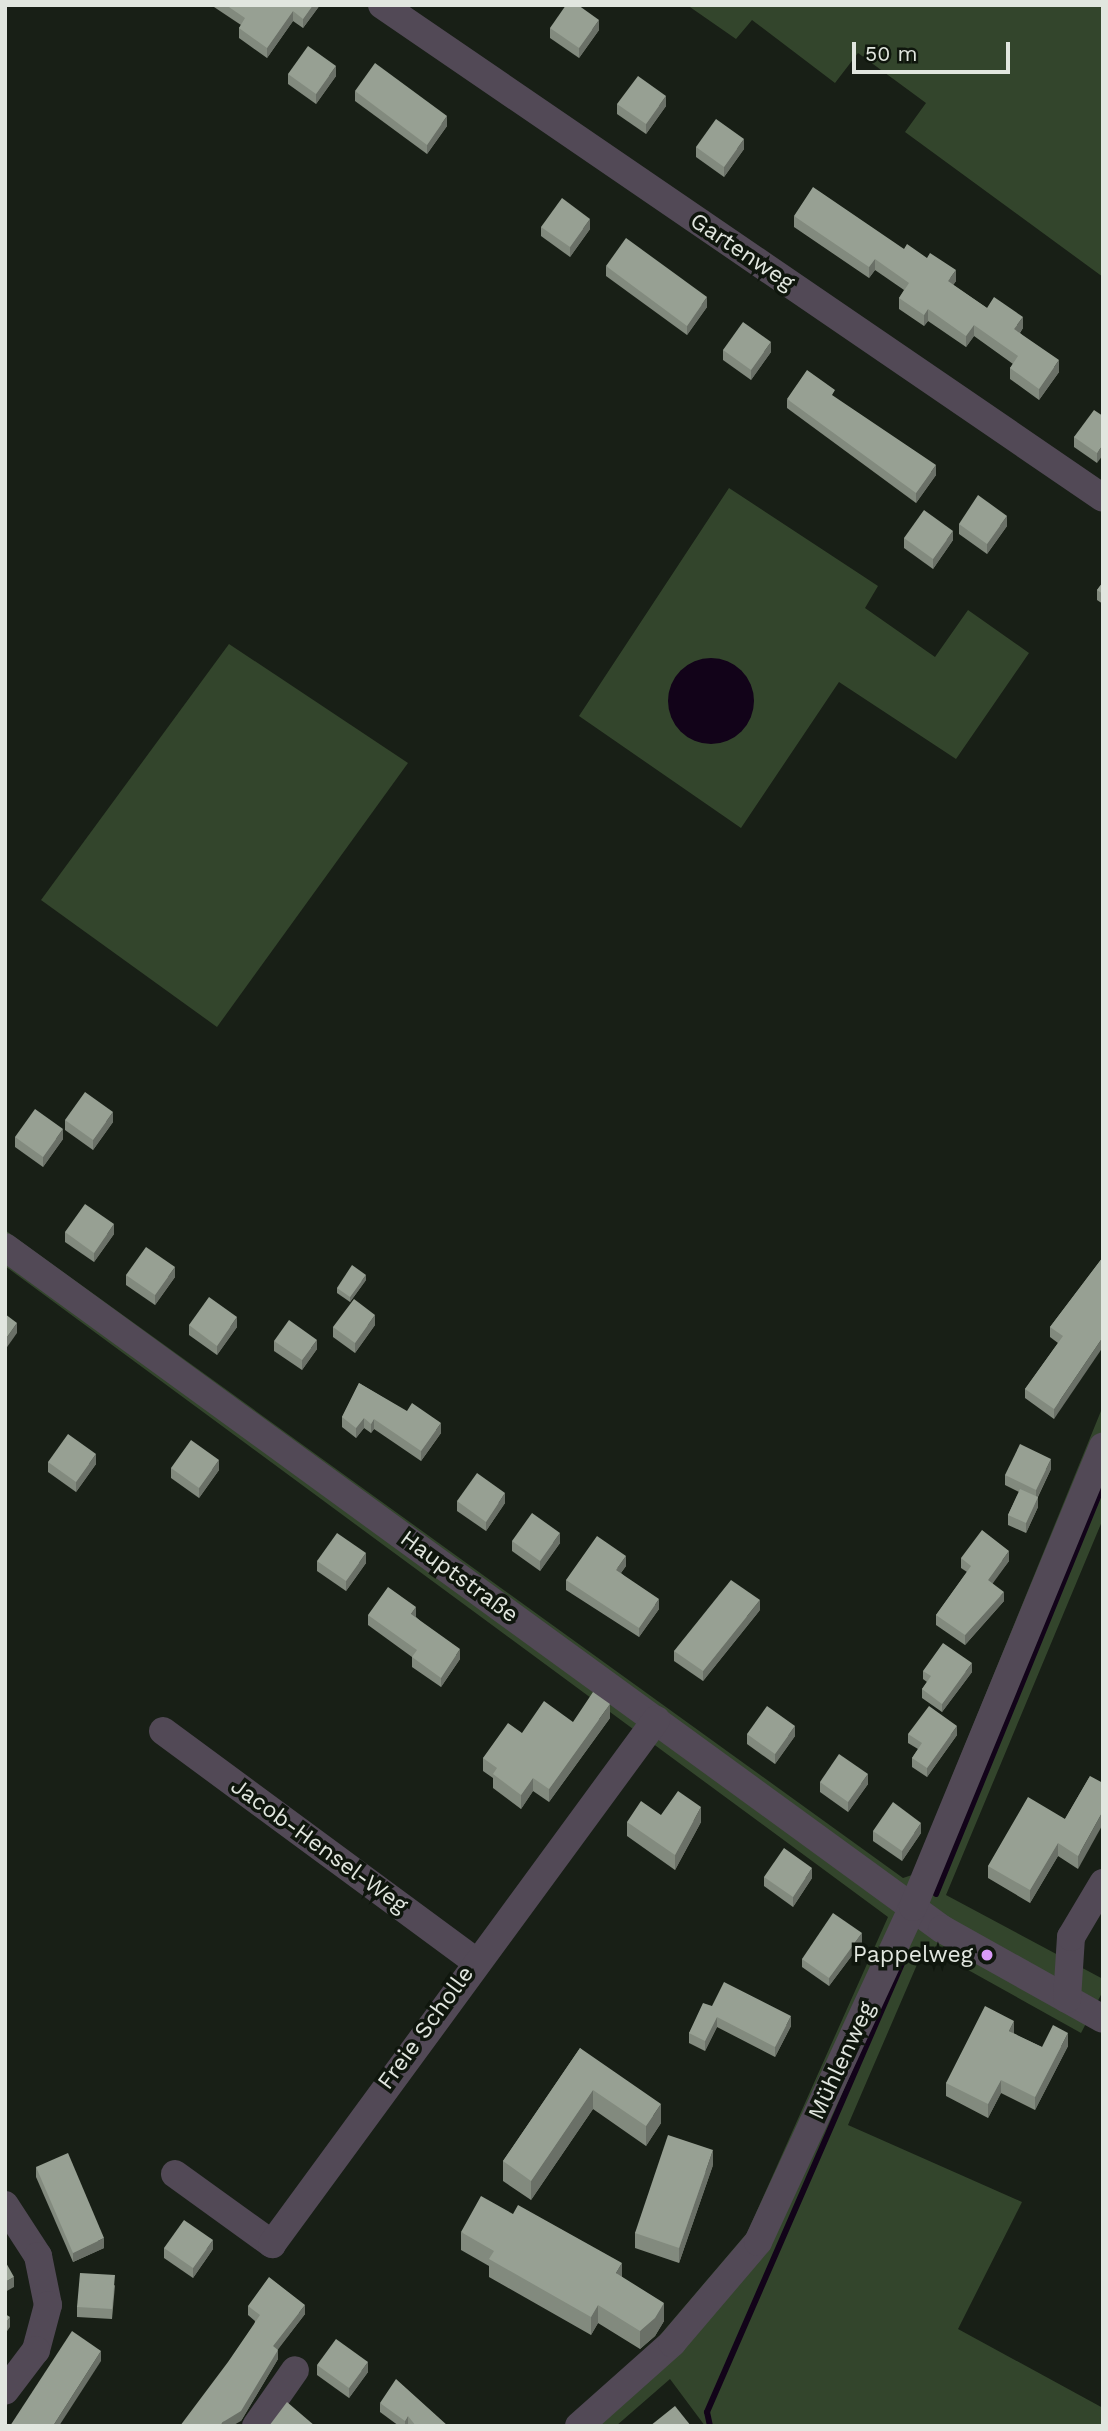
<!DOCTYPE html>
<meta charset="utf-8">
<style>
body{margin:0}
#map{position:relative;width:1108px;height:2431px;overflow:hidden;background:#181f16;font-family:"Work Sans",sans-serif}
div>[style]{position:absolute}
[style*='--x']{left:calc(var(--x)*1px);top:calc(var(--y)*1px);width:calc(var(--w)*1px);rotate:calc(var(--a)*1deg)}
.green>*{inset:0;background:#33452c}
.water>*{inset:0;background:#120319}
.round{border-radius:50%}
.stream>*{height:6px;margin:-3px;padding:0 3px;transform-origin:3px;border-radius:3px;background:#120319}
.minor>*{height:28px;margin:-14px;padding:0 14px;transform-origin:14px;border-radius:14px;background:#524956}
.wall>*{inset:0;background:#828a7e}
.shaded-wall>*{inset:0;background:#6a7067}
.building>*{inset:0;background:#97a093}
.dots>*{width:19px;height:19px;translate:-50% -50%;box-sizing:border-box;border:4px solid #0f160d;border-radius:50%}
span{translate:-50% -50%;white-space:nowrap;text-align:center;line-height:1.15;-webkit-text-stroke:7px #0f160d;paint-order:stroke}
.street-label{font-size:23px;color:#e1e6df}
.poi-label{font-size:23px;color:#e1e6df}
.right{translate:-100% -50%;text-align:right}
.frame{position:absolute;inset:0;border:7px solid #e1e6df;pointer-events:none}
.scale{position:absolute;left:852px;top:42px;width:158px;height:32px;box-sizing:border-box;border:4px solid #e1e6df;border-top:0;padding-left:9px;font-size:21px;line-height:24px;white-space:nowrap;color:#e1e6df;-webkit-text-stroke:5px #0f160d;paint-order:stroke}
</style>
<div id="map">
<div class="green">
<div style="clip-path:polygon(687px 5px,1103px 5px,1103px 277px,905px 132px,926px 103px,858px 53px,835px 83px,752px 20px,736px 39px)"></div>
<div style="clip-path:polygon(729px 488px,878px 586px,865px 608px,935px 657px,968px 610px,1029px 653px,956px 759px,839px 682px,741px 828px,579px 716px)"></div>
<div style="clip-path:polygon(229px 644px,408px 763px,217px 1027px,41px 900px)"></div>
<div style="clip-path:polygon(5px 1230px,903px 1878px,912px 1875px,1103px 1406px,1103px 1519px,946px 1895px,1103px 1979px,1103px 1991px,1081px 2033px,925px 1946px,848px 2125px,1022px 2202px,958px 2329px,1103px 2408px,1103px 2426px,705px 2426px,670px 2379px,616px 2426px,563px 2426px,644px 2354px,747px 2233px,888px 1917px,5px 1266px)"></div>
</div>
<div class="water">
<div class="round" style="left:668px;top:658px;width:86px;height:86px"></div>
</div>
<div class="stream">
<div style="--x:936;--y:1894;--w:442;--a:-67.8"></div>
<div style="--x:710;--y:2426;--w:14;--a:-102"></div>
<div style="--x:707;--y:2412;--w:492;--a:-66.5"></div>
</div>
<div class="minor">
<div style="--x:382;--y:5;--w:873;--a:34.36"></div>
<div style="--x:5;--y:1247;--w:1159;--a:36.05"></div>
<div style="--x:942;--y:1929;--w:184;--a:29.2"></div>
<div style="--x:163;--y:1731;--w:388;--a:36.4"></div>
<div style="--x:1067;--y:1999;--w:62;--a:-86.3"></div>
<div style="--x:1071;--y:1937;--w:63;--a:-59.3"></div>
<div style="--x:175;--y:2174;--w:120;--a:35.8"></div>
<div style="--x:272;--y:2244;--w:650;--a:-53.77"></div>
<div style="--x:5;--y:2205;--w:61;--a:57.1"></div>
<div style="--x:38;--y:2256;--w:50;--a:78.5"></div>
<div style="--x:48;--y:2305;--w:47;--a:104.9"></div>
<div style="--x:36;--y:2350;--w:51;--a:127.1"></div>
<div style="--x:256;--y:2426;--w:68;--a:-55.1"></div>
<div style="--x:579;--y:2426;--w:125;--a:-41.7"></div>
<div style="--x:672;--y:2343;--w:133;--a:-49.6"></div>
<div style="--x:758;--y:2242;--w:369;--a:-65.2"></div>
<div style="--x:913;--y:1907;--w:498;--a:-67.6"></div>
</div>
<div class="wall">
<div style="clip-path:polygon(211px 5px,267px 5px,269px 7px,270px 5px,320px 5px,303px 28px,293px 21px,267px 58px,239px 38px,239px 28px,241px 25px)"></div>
<div style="clip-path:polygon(550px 28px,599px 30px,579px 58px,550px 38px)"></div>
<div style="clip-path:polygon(288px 74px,336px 76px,316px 104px,288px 84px)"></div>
<div style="clip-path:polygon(355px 91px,447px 126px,427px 154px,355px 101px)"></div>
<div style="clip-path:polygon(617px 104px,666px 106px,646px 134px,617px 114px)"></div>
<div style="clip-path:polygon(696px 147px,744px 149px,724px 177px,696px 157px)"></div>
<div style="clip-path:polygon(794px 216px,904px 249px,956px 281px,953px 285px,987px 308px,1023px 328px,1020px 333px,1059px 372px,1039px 400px,1010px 379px,1010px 368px,1013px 364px,974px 336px,966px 347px,928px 321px,924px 326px,899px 309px,899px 298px,904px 290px,875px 270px,869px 278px,794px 227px)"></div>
<div style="clip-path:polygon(541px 227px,590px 229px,570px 257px,541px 236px)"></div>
<div style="clip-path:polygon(606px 266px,707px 307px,687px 335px,606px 276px)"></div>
<div style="clip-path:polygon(723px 350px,771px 352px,751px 380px,723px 360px)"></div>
<div style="clip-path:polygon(787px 399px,936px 475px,916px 503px,787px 408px)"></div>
<div style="clip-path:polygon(1103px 416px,1097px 463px,1074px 447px,1074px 437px)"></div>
<div style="clip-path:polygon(959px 524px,1007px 526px,987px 554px,959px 534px)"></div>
<div style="clip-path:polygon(904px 538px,953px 540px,933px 569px,904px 548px)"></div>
<div style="clip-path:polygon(1103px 582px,1103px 604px,1097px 600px,1097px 590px)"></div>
<div style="clip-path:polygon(65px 1120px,113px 1122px,93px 1150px,65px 1130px)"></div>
<div style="clip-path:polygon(15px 1137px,63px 1139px,43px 1167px,15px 1147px)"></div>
<div style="clip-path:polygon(65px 1232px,114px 1234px,94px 1262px,65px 1242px)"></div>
<div style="clip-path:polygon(1103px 1257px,1054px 1419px,1025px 1398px,1025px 1389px,1058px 1343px,1050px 1337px,1050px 1327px)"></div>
<div style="clip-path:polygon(126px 1275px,175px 1277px,155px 1305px,126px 1285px)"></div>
<div style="clip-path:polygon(366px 1280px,350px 1302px,337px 1293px,337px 1288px)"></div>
<div style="clip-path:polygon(189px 1325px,237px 1327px,217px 1355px,189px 1335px)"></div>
<div style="clip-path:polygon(375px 1325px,355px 1353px,333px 1337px,333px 1327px)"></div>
<div style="clip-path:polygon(274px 1341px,317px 1349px,302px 1370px,274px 1351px)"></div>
<div style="clip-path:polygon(359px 1383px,441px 1433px,421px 1461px,374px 1429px,371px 1433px,364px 1428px,356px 1438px,342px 1427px,342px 1417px)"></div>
<div style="clip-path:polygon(48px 1462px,96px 1464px,76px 1492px,48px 1472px)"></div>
<div style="clip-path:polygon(171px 1468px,219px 1470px,199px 1498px,171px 1478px)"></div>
<div style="clip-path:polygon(1051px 1469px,1038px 1497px,1038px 1507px,1026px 1533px,1008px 1525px,1008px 1515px,1019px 1492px,1005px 1485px,1005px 1475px)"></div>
<div style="clip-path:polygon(457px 1501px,505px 1503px,486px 1531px,457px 1511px)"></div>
<div style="clip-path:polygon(512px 1541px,560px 1543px,540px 1571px,512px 1551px)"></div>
<div style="clip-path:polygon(961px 1558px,1009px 1561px,992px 1583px,1004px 1601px,965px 1645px,936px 1625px,936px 1615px,967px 1572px,961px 1568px)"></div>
<div style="clip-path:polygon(317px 1561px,366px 1563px,346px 1591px,317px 1571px)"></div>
<div style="clip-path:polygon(626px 1566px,621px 1573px,659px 1609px,639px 1637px,566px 1590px,566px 1580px)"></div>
<div style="clip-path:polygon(760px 1610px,703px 1681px,674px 1661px,674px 1651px)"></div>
<div style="clip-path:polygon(368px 1615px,416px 1617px,460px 1659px,441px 1687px,412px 1667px,412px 1657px,368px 1625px)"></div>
<div style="clip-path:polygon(923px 1671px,972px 1672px,942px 1712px,922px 1698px,922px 1689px,927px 1682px,923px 1679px)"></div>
<div style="clip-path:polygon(610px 1718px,549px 1802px,533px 1791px,521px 1809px,493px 1788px,493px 1778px,483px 1771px,483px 1758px,522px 1733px,573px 1722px)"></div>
<div style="clip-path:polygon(747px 1734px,795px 1736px,775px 1764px,747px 1744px)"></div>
<div style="clip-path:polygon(908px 1734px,957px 1735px,927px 1777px,912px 1767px,912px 1758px,918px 1749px,908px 1743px)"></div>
<div style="clip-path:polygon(1090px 1776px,1078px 1869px,1058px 1856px,1030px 1903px,988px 1878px,988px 1866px,1065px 1819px)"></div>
<div style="clip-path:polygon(820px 1782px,868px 1784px,848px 1812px,820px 1792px)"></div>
<div style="clip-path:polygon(661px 1815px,701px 1822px,675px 1870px,627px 1836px,627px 1822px)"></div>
<div style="clip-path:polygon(873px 1831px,921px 1833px,902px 1861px,873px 1841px)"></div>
<div style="clip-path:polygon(764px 1877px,812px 1878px,793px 1907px,764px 1886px)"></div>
<div style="clip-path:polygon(862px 1942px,829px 1986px,802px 1967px,802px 1959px)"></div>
<div style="clip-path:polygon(712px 2006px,791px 2026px,775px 2057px,717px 2027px,705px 2051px,689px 2043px,689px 2033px)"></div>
<div style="clip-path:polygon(1014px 2034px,1042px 2047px,1068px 2046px,1035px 2110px,1001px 2093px,988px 2118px,946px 2096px,946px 2083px)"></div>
<div style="clip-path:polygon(580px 2048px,661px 2123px,646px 2146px,593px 2109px,531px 2200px,503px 2181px,503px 2161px)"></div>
<div style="clip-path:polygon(713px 2165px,679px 2263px,635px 2248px,635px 2233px)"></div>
<div style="clip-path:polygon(36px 2167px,104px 2248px,73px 2262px,36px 2177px)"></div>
<div style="clip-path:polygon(461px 2232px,622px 2277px,664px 2321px,655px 2336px,640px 2349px,598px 2323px,591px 2335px,489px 2277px,489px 2266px,461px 2250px)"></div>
<div style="clip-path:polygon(164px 2248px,213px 2249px,193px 2278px,164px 2258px)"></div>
<div style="clip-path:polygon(115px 2285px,112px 2319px,77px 2317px,77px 2307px)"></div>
<div style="clip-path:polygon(248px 2306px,305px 2314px,277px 2350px,278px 2359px,241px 2421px,255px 2321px,248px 2315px)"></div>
<div style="clip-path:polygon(317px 2365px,368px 2372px,349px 2398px,317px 2375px)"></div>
<div style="clip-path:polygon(380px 2403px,448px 2426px,399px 2426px,380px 2412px)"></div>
</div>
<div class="shaded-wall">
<div style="clip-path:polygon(313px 5px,320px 5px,303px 28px,303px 19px)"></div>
<div style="clip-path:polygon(293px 11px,293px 21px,267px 58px,267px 48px)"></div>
<div style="clip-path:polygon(599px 20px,599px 30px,579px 58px,579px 48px)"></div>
<div style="clip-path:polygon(336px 66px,336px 76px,316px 104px,316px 94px)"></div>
<div style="clip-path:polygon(666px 96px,666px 106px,646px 134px,646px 124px)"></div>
<div style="clip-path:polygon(447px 116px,447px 126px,427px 154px,427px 145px)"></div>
<div style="clip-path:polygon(744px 139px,744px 149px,724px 177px,724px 167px)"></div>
<div style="clip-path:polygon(590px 219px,590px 229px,570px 257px,570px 247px)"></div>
<div style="clip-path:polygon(875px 259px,875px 270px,869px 278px,869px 267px)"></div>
<div style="clip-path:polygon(956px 270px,956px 281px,948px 292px,948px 281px)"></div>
<div style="clip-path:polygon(707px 297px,707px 307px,687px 335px,687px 326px)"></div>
<div style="clip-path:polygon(928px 309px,928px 321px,924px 326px,924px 315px)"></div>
<div style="clip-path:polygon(1023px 317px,1023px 328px,1014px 340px,1014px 329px)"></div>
<div style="clip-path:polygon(974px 325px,974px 336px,966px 347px,966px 336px)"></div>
<div style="clip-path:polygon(771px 342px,771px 352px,751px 380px,751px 370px)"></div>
<div style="clip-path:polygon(1059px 360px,1059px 372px,1039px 400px,1039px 389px)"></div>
<div style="clip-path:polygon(1103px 445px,1103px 455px,1097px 463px,1097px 453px)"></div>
<div style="clip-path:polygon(936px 465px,936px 475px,916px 503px,916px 493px)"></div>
<div style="clip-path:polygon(1007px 516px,1007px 526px,987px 554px,987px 544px)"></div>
<div style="clip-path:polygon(953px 531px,953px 540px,933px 569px,933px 559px)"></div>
<div style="clip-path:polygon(113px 1112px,113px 1122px,93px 1150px,93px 1140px)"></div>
<div style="clip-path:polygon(63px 1129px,63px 1139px,43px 1167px,43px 1157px)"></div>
<div style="clip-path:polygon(114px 1224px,114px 1234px,94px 1262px,94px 1253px)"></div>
<div style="clip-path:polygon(175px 1267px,175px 1277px,155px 1305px,155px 1295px)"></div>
<div style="clip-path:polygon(366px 1275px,366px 1280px,350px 1302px,350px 1297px)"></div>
<div style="clip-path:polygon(375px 1315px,375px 1325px,355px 1353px,355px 1343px)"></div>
<div style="clip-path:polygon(237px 1317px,237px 1327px,217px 1355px,217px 1346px)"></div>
<div style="clip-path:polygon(17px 1323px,17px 1333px,5px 1350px,5px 1340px)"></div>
<div style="clip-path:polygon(1103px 1337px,1103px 1347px,1054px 1419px,1054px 1409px)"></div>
<div style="clip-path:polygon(317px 1340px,317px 1349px,302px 1370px,302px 1360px)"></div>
<div style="clip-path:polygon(364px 1418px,364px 1428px,356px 1438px,356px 1428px)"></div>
<div style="clip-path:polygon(374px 1419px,374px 1429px,371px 1433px,371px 1424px)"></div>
<div style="clip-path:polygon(441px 1423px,441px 1433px,421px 1461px,421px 1451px)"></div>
<div style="clip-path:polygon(96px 1454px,96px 1464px,76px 1492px,76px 1482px)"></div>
<div style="clip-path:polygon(1051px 1459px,1051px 1469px,1036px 1500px,1036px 1490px)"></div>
<div style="clip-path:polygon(219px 1460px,219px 1470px,199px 1498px,199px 1488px)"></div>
<div style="clip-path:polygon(505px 1493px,505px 1503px,486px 1531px,486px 1522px)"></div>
<div style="clip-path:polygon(1038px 1497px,1038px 1507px,1026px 1533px,1026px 1523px)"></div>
<div style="clip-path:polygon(560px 1533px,560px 1543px,540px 1571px,540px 1561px)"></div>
<div style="clip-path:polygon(1009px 1551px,1009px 1561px,988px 1590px,988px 1580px)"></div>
<div style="clip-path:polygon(366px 1553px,366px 1563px,346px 1591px,346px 1581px)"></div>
<div style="clip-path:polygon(626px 1556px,626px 1566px,616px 1579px,616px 1570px)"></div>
<div style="clip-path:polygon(1004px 1592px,1004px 1601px,965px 1645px,965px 1635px)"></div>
<div style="clip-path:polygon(659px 1599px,659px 1609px,639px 1637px,639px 1628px)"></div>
<div style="clip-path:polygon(760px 1600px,760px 1610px,703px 1681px,703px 1671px)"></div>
<div style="clip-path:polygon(416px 1607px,416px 1617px,411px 1624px,411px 1614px)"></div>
<div style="clip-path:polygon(460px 1649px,460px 1659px,441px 1687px,441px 1678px)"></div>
<div style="clip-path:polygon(972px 1663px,972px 1672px,942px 1712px,942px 1704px)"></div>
<div style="clip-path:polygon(610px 1704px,610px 1718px,549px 1802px,549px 1789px)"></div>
<div style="clip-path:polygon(795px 1726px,795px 1736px,775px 1764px,775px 1754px)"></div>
<div style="clip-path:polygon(957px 1726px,957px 1735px,927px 1777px,927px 1768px)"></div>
<div style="clip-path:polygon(868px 1774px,868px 1784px,848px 1812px,848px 1802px)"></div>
<div style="clip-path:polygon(533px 1778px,533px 1791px,521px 1809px,521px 1795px)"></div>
<div style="clip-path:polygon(701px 1807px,701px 1822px,675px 1870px,675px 1855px)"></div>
<div style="clip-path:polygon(1103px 1811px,1103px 1824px,1078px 1869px,1078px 1856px)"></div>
<div style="clip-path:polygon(921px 1823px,921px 1833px,902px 1861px,902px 1851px)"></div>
<div style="clip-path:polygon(1058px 1843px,1058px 1856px,1030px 1903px,1030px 1890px)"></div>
<div style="clip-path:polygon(812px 1868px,812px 1878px,793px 1907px,793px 1897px)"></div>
<div style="clip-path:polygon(862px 1933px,862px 1942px,829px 1986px,829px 1978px)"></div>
<div style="clip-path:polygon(791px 2016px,791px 2026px,775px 2057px,775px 2047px)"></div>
<div style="clip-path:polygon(717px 2017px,717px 2027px,705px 2051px,705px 2041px)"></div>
<div style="clip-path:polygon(1014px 2021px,1014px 2034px,1009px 2031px)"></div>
<div style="clip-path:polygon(1068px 2033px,1068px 2046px,1035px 2110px,1035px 2097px)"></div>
<div style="clip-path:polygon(1001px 2080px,1001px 2093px,988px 2118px,988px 2104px)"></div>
<div style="clip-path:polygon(593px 2090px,593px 2109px,531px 2200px,531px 2181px)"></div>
<div style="clip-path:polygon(661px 2104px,661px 2123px,646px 2146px,646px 2126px)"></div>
<div style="clip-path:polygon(713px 2150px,713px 2165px,679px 2263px,679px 2248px)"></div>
<div style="clip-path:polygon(104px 2238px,104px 2248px,73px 2262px,73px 2253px)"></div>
<div style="clip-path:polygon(213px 2240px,213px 2249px,193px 2278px,193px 2268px)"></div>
<div style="clip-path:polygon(622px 2263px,622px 2281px,616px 2273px)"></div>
<div style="clip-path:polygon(14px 2277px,14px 2287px,5px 2292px,5px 2282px)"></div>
<div style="clip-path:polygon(664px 2303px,664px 2321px,655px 2336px,640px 2349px,640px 2331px)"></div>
<div style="clip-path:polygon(305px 2305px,305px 2314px,273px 2356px,273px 2346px)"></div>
<div style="clip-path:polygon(598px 2305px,598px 2323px,591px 2335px,591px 2317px)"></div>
<div style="clip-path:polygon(10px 2317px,10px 2327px,5px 2334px,5px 2324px)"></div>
<div style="clip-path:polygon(278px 2350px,278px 2359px,241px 2421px,232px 2426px,220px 2426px)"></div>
<div style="clip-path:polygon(101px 2351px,101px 2361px,59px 2426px,53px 2426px)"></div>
<div style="clip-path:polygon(368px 2362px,368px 2372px,349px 2398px,349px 2388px)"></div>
<div style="clip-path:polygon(408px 2416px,408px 2426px,405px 2426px,405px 2421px)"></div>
</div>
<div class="building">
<div style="clip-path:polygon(226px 5px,267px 5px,269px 7px,270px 5px,313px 5px,303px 19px,293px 11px,267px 48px,239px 28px,245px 18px)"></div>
<div style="clip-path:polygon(566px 5px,578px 5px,599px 20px,579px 48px,550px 28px)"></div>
<div style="clip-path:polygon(308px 46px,336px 66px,316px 94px,288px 74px)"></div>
<div style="clip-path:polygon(375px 63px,447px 116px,427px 145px,355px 91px)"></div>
<div style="clip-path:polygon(638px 76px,666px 96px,646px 124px,617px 104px)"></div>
<div style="clip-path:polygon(716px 119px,744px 139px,724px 167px,696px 147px)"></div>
<div style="clip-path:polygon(813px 187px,904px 249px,907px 244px,927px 258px,930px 253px,956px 270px,948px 281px,987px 308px,994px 297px,1023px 317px,1014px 329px,1059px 360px,1039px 389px,1010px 368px,1018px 356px,974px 325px,966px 336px,928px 309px,924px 315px,899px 298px,909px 283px,875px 259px,869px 267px,794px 216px)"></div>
<div style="clip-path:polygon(562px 198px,590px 219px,570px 247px,541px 227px)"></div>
<div style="clip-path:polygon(626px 238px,707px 297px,687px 326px,606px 266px)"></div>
<div style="clip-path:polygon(743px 322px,771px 342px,751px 370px,723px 350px)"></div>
<div style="clip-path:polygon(807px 370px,835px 390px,832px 395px,936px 465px,916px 493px,787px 399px)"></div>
<div style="clip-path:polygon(1094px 410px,1103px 416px,1103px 445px,1097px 453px,1074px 437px)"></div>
<div style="clip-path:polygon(978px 495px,1007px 516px,987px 544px,959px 524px)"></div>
<div style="clip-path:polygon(924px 510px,953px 531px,933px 559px,904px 538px)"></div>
<div style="clip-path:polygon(1103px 582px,1103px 594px,1097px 590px)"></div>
<div style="clip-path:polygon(85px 1092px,113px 1112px,93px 1140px,65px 1120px)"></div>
<div style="clip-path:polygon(35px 1109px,63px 1129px,43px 1157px,15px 1137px)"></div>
<div style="clip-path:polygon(85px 1204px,114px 1224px,94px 1253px,65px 1232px)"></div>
<div style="clip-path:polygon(146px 1247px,175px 1267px,155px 1295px,126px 1275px)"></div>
<div style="clip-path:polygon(1103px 1257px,1103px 1337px,1054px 1409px,1025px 1389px,1063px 1336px,1050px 1327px)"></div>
<div style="clip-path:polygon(352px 1265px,366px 1275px,350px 1297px,337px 1288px)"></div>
<div style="clip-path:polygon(209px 1297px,237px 1317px,217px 1346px,189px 1325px)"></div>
<div style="clip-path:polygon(354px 1299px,375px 1315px,355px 1343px,333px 1327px)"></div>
<div style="clip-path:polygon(5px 1314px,17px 1323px,5px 1340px)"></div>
<div style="clip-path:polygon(289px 1320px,317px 1340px,302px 1360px,274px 1341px)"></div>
<div style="clip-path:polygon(359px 1383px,407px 1411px,412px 1403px,441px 1423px,421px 1451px,374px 1419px,371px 1424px,364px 1418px,356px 1428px,342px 1417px)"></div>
<div style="clip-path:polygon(68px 1434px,96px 1454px,76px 1482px,48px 1462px)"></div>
<div style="clip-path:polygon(191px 1440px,219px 1460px,199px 1488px,171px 1468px)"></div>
<div style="clip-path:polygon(1020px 1444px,1051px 1459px,1036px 1490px,1005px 1475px)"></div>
<div style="clip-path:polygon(477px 1473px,505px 1493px,486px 1522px,457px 1501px)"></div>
<div style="clip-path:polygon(1020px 1489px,1038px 1497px,1026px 1523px,1008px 1515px)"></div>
<div style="clip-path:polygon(532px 1513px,560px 1533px,540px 1561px,512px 1541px)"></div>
<div style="clip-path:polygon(982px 1530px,1009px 1551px,988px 1580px,1004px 1592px,965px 1635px,936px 1615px,971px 1566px,961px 1558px)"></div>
<div style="clip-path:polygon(337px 1533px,366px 1553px,346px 1581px,317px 1561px)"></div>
<div style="clip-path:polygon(597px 1536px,626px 1556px,616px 1570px,659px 1599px,639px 1628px,566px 1580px)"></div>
<div style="clip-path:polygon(731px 1580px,760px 1600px,703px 1671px,674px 1651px)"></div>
<div style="clip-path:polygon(388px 1587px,416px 1607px,411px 1614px,460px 1649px,441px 1678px,412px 1657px,417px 1650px,368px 1615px)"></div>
<div style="clip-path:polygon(943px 1643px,972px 1663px,942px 1704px,922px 1689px,931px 1676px,923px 1671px)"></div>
<div style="clip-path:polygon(593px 1692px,610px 1704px,549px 1789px,533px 1778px,521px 1795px,493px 1774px,497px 1768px,483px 1758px,508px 1723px,522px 1733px,544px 1701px,573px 1722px)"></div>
<div style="clip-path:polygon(767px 1706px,795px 1726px,775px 1754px,747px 1734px)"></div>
<div style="clip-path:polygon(929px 1706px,957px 1726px,927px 1768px,912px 1758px,922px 1743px,908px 1734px)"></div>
<div style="clip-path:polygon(839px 1754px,868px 1774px,848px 1802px,820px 1782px)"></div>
<div style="clip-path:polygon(1090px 1776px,1103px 1783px,1103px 1811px,1078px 1856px,1058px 1843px,1030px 1890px,988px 1866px,1028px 1797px,1065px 1819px)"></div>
<div style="clip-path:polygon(678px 1791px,701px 1807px,675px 1855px,627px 1822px,641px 1801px,661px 1815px)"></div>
<div style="clip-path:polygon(893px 1802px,921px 1823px,902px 1851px,873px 1831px)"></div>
<div style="clip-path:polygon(784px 1848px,812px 1868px,793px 1897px,764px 1877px)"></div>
<div style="clip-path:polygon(833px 1913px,862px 1933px,829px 1978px,802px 1959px)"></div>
<div style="clip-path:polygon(724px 1982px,791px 2016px,775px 2047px,717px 2017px,705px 2041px,689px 2033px,703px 2003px,712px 2006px)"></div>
<div style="clip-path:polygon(985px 2006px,1014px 2021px,1009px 2031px,1042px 2047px,1053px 2025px,1068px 2033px,1035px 2097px,1001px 2080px,988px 2104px,946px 2083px)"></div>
<div style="clip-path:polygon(580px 2048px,661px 2104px,646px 2126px,593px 2090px,531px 2181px,503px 2161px)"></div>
<div style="clip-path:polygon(668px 2135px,713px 2150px,679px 2248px,635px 2233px)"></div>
<div style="clip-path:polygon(68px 2153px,104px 2238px,73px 2253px,36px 2167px)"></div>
<div style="clip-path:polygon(481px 2196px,513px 2214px,518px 2205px,622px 2263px,616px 2273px,664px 2303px,655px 2318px,640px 2331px,598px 2305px,591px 2317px,489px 2259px,494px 2251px,461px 2232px)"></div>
<div style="clip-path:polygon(184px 2220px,213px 2240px,193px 2268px,164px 2248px)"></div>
<div style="clip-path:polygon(5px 2261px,14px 2277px,5px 2282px)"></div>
<div style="clip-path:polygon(80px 2273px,115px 2275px,112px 2309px,77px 2307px)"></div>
<div style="clip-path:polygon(269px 2277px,305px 2305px,273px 2346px,278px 2350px,241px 2411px,223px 2422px,220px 2426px,180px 2426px,228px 2362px,260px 2315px,248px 2306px)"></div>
<div style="clip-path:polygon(5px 2314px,10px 2317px,5px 2324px)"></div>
<div style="clip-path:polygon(72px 2331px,101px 2351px,53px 2426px,10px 2426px)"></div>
<div style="clip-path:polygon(336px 2339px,368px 2362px,349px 2388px,317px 2365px)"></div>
<div style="clip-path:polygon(396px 2379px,448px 2426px,416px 2426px,408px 2416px,405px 2421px,380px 2403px)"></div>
<div style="clip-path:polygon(287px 2402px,315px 2426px,269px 2426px)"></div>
<div style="clip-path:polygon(675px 2406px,691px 2426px,650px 2426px)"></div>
</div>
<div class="dots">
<div style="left:987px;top:1955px;background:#d99af7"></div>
</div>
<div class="street-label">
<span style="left:742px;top:252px;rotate:34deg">Gartenweg</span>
<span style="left:459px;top:1577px;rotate:36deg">Hauptstraße</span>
<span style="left:319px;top:1846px;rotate:36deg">Jacob-Hensel-Weg</span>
<span style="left:426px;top:2028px;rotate:-54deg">Freie Scholle</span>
<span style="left:842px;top:2061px;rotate:-65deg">Mühlenweg</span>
</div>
<div class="poi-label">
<span class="right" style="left:973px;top:1955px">Pappelweg</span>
</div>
<div class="frame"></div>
<div class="scale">50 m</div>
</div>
